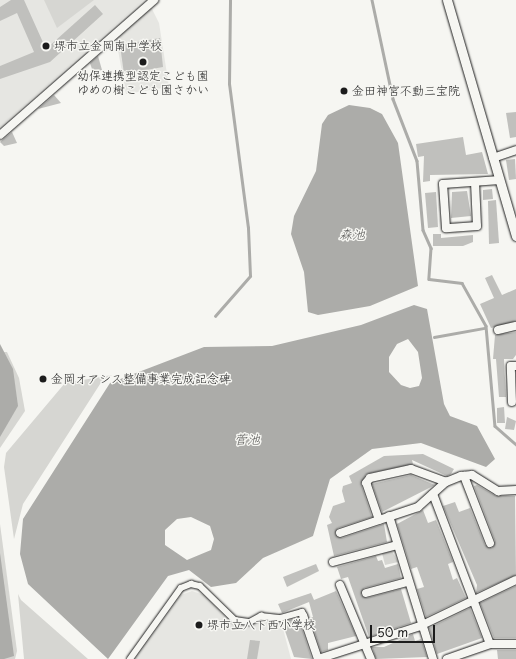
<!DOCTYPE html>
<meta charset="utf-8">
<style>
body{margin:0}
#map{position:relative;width:516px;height:659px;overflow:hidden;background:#f6f6f2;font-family:"Playpen Sans","Klee One",sans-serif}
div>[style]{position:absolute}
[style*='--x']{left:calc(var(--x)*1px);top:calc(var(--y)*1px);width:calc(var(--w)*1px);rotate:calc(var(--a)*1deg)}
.built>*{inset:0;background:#e6e6e2}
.green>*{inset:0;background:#d6d6d2}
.water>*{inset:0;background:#acaca9}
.stream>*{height:2.5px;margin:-1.25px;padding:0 1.25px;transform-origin:1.25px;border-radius:1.25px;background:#acaca9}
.building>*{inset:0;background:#c0c0bd}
.roads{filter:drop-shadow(0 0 1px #1c1c1c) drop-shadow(0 0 1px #1c1c1c)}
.pedestrian>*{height:5.5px;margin:-2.75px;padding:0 2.75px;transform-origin:2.75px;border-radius:2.75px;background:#f6f6f2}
.minor>*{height:8px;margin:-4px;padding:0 4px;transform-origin:4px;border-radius:4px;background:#f6f6f2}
.tertiary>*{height:9px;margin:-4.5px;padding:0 4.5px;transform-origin:4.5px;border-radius:4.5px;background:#f6f6f2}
.dots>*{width:11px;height:11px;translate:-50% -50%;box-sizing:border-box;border:2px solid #f6f6f2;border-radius:50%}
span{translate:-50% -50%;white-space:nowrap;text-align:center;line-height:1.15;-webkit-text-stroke:3px #f6f6f2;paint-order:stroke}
.poi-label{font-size:12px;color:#1c1c1c}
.left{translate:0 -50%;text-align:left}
.water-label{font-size:13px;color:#565654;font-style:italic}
.scale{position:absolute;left:370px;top:625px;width:65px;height:18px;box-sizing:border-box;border:2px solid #1c1c1c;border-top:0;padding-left:5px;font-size:12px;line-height:14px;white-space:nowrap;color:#1c1c1c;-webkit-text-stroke:3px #f6f6f2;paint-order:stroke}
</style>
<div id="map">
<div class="built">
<div style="clip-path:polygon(0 0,144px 0,0 127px)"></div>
<div style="clip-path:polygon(151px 7px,159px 23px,169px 87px,126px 94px,116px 39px)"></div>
<div style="clip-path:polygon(192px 591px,204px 595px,224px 616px,243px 627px,262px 621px,281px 621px,291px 659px,135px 659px,181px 595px)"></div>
</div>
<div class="green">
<div style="clip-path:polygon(44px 0,94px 0,57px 28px)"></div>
<div style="clip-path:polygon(0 352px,7px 352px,19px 378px,25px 411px,0 448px)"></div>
<div style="clip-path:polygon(112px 375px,102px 381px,23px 504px,14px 539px,4px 467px,6px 453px,65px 383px)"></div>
<div style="clip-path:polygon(0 524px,17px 651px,15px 659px,0 659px)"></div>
<div style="clip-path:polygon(392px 551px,398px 562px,385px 565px,382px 553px)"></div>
<div style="clip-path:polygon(18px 594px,21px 600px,88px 659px,24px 659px)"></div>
</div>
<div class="water">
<div style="clip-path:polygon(349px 105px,370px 108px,382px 114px,398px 143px,418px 286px,370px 306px,318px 315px,308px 312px,304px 272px,291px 234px,294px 216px,316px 171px,322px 124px,328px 115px)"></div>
<div style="clip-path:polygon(evenodd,414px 305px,427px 309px,444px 404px,450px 416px,477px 426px,495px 459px,486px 467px,421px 443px,372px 449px,330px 479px,313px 536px,263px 558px,236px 583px,211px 587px,189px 570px,168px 576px,108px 659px,28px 584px,20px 554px,23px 519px,110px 383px,204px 347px,272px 346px,361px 325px,414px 305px,408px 339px,418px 352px,422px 378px,419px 386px,410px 388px,401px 385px,389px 372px,389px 357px,397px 344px,408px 339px,414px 305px,191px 517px,210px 526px,214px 539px,211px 550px,187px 560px,165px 545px,165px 530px,177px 519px,191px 517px)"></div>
<div style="clip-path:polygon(0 344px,13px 369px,18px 406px,0 437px)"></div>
<div style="clip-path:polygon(0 553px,14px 656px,4px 659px,0 659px)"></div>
</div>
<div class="stream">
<div style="--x:372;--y:0;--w:101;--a:78"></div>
<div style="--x:393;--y:99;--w:66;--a:68.8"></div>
<div style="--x:417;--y:161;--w:69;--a:85"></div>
<div style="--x:423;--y:230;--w:20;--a:66"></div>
<div style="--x:431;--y:248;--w:31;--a:94"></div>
<div style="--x:429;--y:279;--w:33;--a:7"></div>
<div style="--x:462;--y:283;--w:49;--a:60.8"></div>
<div style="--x:486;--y:326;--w:100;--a:84.9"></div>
<div style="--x:495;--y:426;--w:28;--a:41"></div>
<div style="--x:215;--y:316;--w:53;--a:-48.8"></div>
<div style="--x:250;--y:276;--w:48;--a:-92.4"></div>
<div style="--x:248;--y:228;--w:145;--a:-97.5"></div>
<div style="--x:229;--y:84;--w:84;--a:-89.3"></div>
<div style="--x:434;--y:337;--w:51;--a:-10.2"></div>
</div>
<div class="building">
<div style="clip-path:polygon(11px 0,24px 0,46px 49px,95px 5px,103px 14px,50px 62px,0 79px,0 66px,34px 52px,17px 13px,0 21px,0 7px)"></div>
<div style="clip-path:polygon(160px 38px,163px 67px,124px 74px,120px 45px)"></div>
<div style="clip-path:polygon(98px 56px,102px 70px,93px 72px,90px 63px)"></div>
<div style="clip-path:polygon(54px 95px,61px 103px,38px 109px)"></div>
<div style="clip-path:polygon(516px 112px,516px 137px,510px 138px,506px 113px)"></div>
<div style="clip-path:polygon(12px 132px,17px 143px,4px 146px,0 142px)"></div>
<div style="clip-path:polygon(463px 137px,466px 155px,482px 152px,488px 174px,430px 175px,430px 181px,423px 182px,424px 156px,418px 157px,416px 144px)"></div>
<div style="clip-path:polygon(515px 159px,516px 179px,509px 180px,506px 160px)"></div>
<div style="clip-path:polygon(492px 189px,493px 199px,483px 200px,483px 190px)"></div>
<div style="clip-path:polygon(467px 191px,471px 216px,451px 218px,452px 192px)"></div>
<div style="clip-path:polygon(436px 192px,438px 227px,428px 228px,425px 193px)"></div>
<div style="clip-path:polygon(496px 200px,499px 243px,489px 244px,488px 201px)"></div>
<div style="clip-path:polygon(433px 234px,441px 234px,441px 238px,473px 235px,473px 242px,463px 246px,433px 246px)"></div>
<div style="clip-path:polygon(492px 275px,502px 295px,516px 289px,516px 321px,491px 328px,480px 304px,494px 298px,485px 278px)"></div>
<div style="clip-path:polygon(516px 332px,516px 355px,513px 359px,504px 359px,506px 397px,499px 397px,496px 359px,493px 359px,495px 335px)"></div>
<div style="clip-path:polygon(504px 407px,505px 423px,497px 423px,497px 408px)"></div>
<div style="clip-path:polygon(507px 417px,516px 421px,514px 430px,505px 429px)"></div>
<div style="clip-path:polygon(423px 454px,454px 469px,451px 474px,447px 476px,412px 460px,413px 464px,366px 474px,361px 484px,372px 517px,338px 528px,335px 534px,342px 538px,384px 524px,387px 542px,334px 556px,327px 525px,332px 523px,329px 517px,333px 506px,345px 502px,342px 491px,343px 486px,352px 483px,349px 476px,384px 456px)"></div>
<div style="clip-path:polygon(411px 475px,435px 485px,382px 512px,372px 484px)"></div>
<div style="clip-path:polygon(477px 485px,496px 496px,515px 496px,516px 575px,476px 593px,477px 585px,443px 506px,455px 502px,459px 512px,470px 508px,485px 545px,492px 548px,495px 541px,474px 486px)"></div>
<div style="clip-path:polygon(423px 510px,428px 523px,436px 520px,453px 562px,448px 564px,453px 580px,457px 578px,466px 598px,426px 617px,417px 589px,424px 587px,417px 567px,411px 569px,397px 524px)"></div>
<div style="clip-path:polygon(376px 556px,378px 561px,382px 560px,385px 568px,398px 564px,401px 578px,364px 588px,361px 595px,367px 598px,401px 589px,411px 623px,369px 637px,348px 577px,341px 579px,337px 567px)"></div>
<div style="clip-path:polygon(316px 564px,319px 571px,287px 587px,283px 577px)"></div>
<div style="clip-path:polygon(516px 586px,516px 638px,494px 638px,480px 603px)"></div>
<div style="clip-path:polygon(336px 591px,356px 636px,328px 643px,328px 650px,321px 652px,310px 618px,313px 617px,309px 602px,282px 613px,278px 604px,311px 593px,314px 600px)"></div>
<div style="clip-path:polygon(470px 608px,482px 638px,437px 654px,429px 628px)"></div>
<div style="clip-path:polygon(297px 618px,299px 620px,312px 659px,294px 657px,282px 622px)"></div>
<div style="clip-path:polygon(413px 634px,415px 641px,421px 639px,427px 657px,376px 659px,372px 647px,384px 647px)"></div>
<div style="clip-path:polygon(250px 640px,260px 641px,257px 659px,247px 659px)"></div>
<div style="clip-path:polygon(497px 650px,516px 650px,516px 659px,498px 659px)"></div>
</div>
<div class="roads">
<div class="pedestrian">
<div style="--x:130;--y:659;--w:87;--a:-54.3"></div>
<div style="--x:181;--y:588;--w:11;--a:-22"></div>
<div style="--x:191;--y:584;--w:9;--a:13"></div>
<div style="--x:200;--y:586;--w:49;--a:44.2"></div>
<div style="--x:235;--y:620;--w:15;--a:8"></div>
<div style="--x:250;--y:622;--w:13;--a:-29"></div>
<div style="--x:261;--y:616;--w:20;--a:6"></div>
<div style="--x:281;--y:618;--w:22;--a:-16"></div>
<div style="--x:302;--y:612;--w:3;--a:72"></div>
</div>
<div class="minor">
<div style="--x:0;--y:135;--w:205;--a:-41.2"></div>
<div style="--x:493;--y:158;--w:24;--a:-19"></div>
<div style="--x:475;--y:182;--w:44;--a:87.4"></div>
<div style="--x:477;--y:226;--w:31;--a:176"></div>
<div style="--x:446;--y:228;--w:44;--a:-93.9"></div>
<div style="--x:443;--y:184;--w:57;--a:-4"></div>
<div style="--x:498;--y:330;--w:18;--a:-13"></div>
<div style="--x:512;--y:402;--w:36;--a:-92"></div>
<div style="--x:511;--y:366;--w:5;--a:0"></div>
<div style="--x:464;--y:476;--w:72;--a:68.8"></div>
<div style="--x:433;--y:494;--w:160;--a:69.2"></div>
<div style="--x:389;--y:516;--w:150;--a:72.9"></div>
<div style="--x:379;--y:520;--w:39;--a:-109"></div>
<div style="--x:366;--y:483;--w:6;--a:-51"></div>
<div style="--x:370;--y:478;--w:42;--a:-12.4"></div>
<div style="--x:411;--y:469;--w:37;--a:20"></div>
<div style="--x:340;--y:533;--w:82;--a:-18.4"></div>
<div style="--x:418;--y:507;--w:38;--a:-42"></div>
<div style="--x:446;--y:482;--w:16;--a:-22"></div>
<div style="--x:461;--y:476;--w:11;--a:-5"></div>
<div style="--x:472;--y:475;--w:31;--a:32"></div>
<div style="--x:498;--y:491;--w:18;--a:-3"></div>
<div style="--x:333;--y:562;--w:66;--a:-14.9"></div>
<div style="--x:340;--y:585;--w:80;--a:67.3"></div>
<div style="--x:366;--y:593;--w:42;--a:-15"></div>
<div style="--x:303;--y:615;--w:46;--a:71.2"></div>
<div style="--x:318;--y:659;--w:107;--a:-17.9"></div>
<div style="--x:420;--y:626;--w:106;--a:-25.6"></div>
<div style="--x:447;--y:659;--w:46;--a:-19.2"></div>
<div style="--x:490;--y:644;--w:26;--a:0"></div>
</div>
<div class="tertiary">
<div style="--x:447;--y:0;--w:246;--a:73.7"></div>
</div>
</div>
<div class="dots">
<div style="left:46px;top:46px;background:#1c1c1c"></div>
<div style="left:143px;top:62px;background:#1c1c1c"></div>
<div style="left:344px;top:91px;background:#1c1c1c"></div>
<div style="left:43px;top:379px;background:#1c1c1c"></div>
<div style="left:199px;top:625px;background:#1c1c1c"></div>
</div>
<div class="poi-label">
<span class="left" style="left:54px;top:46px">堺市立金岡南中学校</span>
<span style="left:143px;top:83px">幼保連携型認定こども園<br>ゆめの樹こども園さかい</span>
<span class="left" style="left:352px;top:91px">金田神宮不動三宝院</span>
<span class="left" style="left:51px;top:379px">金岡オアシス整備事業完成記念碑</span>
<span class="left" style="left:207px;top:625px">堺市立八下西小学校</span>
</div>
<div class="water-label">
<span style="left:352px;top:234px">森池</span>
<span style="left:247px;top:439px">菅池</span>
</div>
<div class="scale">50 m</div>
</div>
